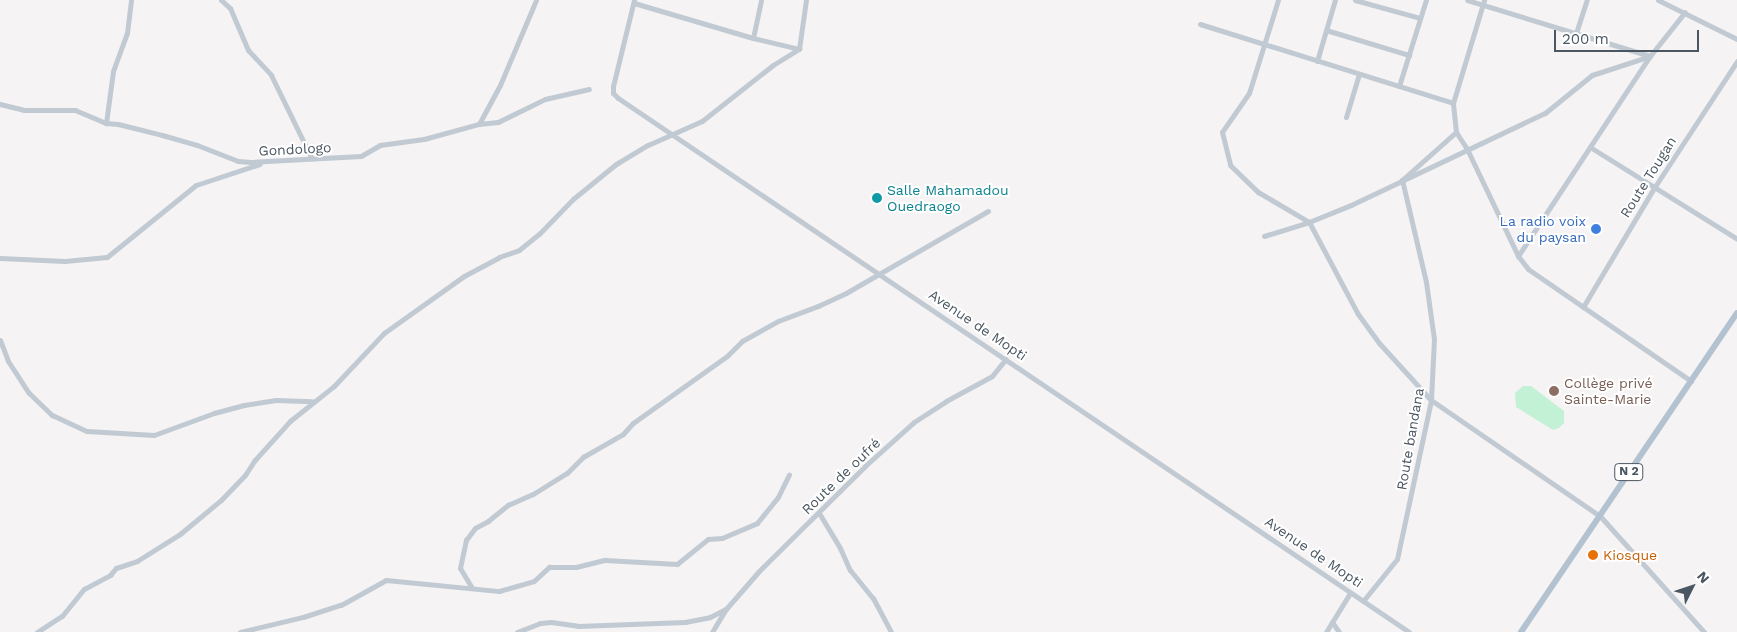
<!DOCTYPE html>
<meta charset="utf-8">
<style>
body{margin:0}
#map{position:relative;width:1737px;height:632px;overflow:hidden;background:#f5f3f3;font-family:"Work Sans",sans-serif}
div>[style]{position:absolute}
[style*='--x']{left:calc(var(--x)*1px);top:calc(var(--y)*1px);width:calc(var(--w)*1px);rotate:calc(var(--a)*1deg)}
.green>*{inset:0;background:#c3f1d5}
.minor>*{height:5px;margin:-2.5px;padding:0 2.5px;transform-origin:2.5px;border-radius:2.5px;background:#c1cad2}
.major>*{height:6px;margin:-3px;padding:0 3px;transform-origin:3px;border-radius:3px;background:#b3c2d1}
.dots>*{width:14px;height:14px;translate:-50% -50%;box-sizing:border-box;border:2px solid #fff;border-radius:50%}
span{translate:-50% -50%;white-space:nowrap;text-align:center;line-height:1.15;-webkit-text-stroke:4px #fff;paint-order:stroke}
.shield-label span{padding:1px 4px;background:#fff;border:1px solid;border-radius:4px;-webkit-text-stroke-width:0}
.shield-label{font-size:12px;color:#4a5661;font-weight:700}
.street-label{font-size:14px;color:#4a5661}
.culture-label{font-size:14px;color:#0d838f}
.left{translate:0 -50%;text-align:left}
.shop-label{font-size:14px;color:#366cbe}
.right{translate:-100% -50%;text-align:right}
.education-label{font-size:14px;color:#785e54}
.food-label{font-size:14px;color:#c56008}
.north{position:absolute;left:1667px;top:562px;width:50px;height:50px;-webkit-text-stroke:4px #fff;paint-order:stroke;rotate:49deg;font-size:14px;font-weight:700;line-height:20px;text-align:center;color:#4a5661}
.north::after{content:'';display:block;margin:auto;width:18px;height:22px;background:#4a5661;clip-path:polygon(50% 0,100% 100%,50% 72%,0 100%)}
.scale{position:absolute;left:1554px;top:30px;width:145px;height:22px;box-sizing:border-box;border:2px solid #4a5661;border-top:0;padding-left:6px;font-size:15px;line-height:18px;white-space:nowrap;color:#4a5661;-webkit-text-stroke:4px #fff;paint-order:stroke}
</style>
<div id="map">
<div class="green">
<div style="clip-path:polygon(1523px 386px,1531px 386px,1564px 411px,1564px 423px,1559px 428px,1553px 430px,1516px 407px,1515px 393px)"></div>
</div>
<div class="minor">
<div style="--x:221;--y:0;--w:12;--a:42"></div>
<div style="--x:230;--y:8;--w:46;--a:66.8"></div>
<div style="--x:248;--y:50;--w:34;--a:47"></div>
<div style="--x:271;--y:75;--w:93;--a:64"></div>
<div style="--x:634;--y:0;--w:89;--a:103.7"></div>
<div style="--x:613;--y:86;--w:7;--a:90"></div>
<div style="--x:613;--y:93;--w:7;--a:45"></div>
<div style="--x:618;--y:98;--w:954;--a:34.02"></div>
<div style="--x:1278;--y:0;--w:97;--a:107.3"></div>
<div style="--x:1249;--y:93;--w:47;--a:124.7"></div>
<div style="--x:1222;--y:132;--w:34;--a:76"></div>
<div style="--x:1230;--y:165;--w:39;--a:44"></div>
<div style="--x:1258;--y:192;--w:59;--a:30.5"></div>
<div style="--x:1309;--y:222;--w:104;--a:62"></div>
<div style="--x:1358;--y:314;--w:37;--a:54"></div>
<div style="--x:1380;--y:344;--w:76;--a:47.7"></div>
<div style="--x:1431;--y:400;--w:205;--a:34.5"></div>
<div style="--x:1600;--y:516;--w:156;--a:48.1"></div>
<div style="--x:1355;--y:0;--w:67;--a:15.5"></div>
<div style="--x:1658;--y:0;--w:88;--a:26.3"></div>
<div style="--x:634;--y:3;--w:124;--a:16.4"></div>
<div style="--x:753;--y:38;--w:47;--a:13.4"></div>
<div style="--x:1200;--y:24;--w:265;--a:17.3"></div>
<div style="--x:1326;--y:30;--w:87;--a:16.8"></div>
<div style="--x:1576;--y:33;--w:35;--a:-72"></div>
<div style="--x:753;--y:38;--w:39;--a:-78"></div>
<div style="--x:799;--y:49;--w:49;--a:-81.9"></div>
<div style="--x:1317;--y:61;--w:64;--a:-73.6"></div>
<div style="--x:1399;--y:86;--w:90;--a:-72.6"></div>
<div style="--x:0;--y:104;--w:25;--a:14"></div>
<div style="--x:24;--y:110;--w:51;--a:0"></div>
<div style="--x:75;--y:110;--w:34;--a:23"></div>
<div style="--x:106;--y:123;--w:12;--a:5"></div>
<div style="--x:118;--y:124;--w:45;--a:14"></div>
<div style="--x:162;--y:135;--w:36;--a:16"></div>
<div style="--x:197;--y:145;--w:44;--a:21.3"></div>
<div style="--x:238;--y:161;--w:13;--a:4"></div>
<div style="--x:251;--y:162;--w:110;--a:-3.1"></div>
<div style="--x:361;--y:156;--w:22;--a:-30"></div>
<div style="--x:380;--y:145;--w:44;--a:-7.8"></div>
<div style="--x:424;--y:139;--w:57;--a:-15.3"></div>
<div style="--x:479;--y:124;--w:19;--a:-6"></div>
<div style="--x:498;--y:122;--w:52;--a:-26.1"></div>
<div style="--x:545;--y:99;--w:45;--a:-12.8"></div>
<div style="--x:1346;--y:117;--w:45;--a:-73.2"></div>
<div style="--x:106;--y:123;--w:52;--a:-82.3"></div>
<div style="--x:113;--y:71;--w:40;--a:-69.8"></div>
<div style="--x:127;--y:33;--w:33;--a:-83"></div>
<div style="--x:479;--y:124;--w:44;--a:-61.7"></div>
<div style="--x:500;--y:85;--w:92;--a:-67"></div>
<div style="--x:1456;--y:132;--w:20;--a:57"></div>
<div style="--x:1467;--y:149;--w:119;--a:64.5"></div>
<div style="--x:1518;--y:256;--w:16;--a:52"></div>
<div style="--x:1528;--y:269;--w:198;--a:34.5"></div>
<div style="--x:1590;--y:147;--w:173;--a:32"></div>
<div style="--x:1264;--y:236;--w:47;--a:-17.3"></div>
<div style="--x:1309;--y:222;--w:45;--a:-22"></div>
<div style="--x:1351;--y:205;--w:215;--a:-25.4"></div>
<div style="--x:1545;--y:113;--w:60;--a:-39"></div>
<div style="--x:1592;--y:75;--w:61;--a:-18.1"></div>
<div style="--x:1650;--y:56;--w:191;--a:-163"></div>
<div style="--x:1518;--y:256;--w:240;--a:-56.6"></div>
<div style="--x:1650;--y:56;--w:56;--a:-51.5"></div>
<div style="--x:0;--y:258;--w:65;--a:2.6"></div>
<div style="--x:65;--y:261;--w:42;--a:-5.4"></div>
<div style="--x:107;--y:257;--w:114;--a:-39"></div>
<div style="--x:196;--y:185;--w:67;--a:-18.2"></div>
<div style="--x:1583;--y:307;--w:139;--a:-59.2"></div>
<div style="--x:1654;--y:188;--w:152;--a:-56.8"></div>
<div style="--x:0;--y:340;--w:22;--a:69"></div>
<div style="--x:8;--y:361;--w:38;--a:57"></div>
<div style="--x:29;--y:393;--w:32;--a:44"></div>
<div style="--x:52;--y:415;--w:38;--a:25"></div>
<div style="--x:87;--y:431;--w:67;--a:3.4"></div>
<div style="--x:154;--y:435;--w:64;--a:-20.1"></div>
<div style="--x:214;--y:413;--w:31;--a:-15"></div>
<div style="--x:244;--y:405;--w:32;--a:-9"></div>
<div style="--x:276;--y:400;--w:36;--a:2"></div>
<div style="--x:819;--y:513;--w:41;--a:59"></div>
<div style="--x:840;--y:548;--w:24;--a:66"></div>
<div style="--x:850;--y:570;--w:36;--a:51"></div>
<div style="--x:873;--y:598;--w:38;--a:62"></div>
<div style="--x:472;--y:588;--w:23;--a:-121"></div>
<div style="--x:460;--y:568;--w:29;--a:-78"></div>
<div style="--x:466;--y:540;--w:15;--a:-53"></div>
<div style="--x:475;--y:528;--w:15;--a:-28"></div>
<div style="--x:488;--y:521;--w:26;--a:-39"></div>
<div style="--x:508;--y:505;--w:27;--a:-24"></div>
<div style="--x:533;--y:494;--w:40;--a:-32"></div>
<div style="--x:567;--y:473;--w:23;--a:-45"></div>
<div style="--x:583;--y:457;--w:46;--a:-29.9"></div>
<div style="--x:623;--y:434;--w:15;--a:-48"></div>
<div style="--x:633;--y:423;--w:115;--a:-35.5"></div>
<div style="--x:727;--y:356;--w:21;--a:-45"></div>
<div style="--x:742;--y:341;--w:41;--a:-29.1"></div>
<div style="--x:778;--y:321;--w:43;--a:-20.6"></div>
<div style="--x:818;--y:306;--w:31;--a:-25"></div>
<div style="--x:846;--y:293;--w:164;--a:-30"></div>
<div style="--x:1363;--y:601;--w:54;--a:-51"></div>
<div style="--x:1397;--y:559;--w:163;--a:-77.9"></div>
<div style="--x:1431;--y:400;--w:61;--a:-87.2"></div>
<div style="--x:1434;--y:339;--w:58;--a:-98"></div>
<div style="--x:1426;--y:282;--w:105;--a:-103.2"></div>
<div style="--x:1402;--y:180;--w:72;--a:-41.6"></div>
<div style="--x:1456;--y:132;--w:29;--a:-96"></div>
<div style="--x:1453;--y:103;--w:108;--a:-73.2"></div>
<div style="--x:1332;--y:622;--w:12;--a:55"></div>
<div style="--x:37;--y:632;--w:30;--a:-33"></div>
<div style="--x:62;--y:616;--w:35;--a:-51"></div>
<div style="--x:84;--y:589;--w:30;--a:-28"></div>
<div style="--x:110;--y:575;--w:9;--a:-49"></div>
<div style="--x:116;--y:568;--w:22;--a:-18"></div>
<div style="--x:137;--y:561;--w:51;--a:-32.1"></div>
<div style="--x:180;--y:534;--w:53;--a:-39.7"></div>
<div style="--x:221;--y:500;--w:35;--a:-46"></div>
<div style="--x:245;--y:475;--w:17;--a:-57"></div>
<div style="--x:254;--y:461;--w:54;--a:-48"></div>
<div style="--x:290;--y:421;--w:56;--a:-38.5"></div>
<div style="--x:334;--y:386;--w:73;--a:-46.7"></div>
<div style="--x:384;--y:333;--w:98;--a:-35.5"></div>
<div style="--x:464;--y:276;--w:40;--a:-28"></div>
<div style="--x:499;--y:257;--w:21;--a:-19"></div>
<div style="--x:519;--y:250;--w:26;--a:-39"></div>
<div style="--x:539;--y:234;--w:49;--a:-45.8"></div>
<div style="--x:573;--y:199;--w:55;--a:-39.1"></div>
<div style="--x:616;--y:164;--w:37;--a:-31"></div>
<div style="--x:648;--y:145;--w:59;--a:-24"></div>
<div style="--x:702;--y:121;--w:90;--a:-38.3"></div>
<div style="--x:773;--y:65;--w:31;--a:-32"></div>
<div style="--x:240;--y:632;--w:65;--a:-13.4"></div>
<div style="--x:303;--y:617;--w:40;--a:-18"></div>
<div style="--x:341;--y:605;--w:51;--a:-29.1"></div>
<div style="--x:386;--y:580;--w:114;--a:5.6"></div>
<div style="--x:499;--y:591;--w:36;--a:-16"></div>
<div style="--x:534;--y:581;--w:21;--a:-43"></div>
<div style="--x:549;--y:567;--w:27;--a:0"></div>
<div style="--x:576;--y:567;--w:30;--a:-14"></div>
<div style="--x:605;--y:560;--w:72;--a:3.2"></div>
<div style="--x:677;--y:564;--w:40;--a:-39"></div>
<div style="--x:708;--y:539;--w:14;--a:-4"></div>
<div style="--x:722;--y:538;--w:38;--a:-23"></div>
<div style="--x:757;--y:523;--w:33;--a:-51"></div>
<div style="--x:778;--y:497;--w:25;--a:-64"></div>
<div style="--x:517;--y:632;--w:25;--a:-21"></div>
<div style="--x:540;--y:623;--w:11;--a:-5"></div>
<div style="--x:551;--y:622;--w:27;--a:8"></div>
<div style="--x:578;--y:626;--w:107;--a:-2.1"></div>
<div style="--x:685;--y:622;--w:25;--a:-11"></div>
<div style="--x:710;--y:617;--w:18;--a:-27"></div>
<div style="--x:712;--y:632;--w:27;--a:-59"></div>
<div style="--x:726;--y:609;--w:50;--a:-49"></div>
<div style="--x:759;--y:571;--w:149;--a:-44.7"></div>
<div style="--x:865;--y:466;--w:66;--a:-41.9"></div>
<div style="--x:914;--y:422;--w:38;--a:-33"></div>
<div style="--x:946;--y:401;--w:52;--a:-28.5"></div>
<div style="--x:992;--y:376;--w:22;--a:-51"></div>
<div style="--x:1326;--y:632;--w:46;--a:-58.4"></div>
</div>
<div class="major">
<div style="--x:1521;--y:632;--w:385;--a:-55.9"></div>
</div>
<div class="dots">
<div style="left:877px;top:198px;background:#0f9aa8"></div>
<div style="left:1596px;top:229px;background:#3f7fe0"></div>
<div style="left:1554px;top:391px;background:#8d6e63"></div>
<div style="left:1593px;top:555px;background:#e8710a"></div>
</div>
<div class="shield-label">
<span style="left:1629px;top:472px">N 2</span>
</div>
<div class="street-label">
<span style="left:295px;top:149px;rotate:-3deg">Gondologo</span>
<span style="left:1648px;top:177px;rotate:-58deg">Route Tougan</span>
<span style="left:978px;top:325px;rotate:34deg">Avenue de Mopti</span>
<span style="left:1410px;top:439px;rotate:-80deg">Route bandana</span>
<span style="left:841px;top:476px;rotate:-44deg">Route de oufré</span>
<span style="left:1314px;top:552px;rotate:34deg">Avenue de Mopti</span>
</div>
<div class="culture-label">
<span class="left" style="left:887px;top:198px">Salle Mahamadou<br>Ouedraogo</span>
</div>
<div class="shop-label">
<span class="right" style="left:1586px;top:229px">La radio voix<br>du paysan</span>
</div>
<div class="education-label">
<span class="left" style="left:1564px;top:391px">Collège privé<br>Sainte-Marie</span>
</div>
<div class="food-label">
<span class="left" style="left:1603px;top:555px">Kiosque</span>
</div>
<div class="north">N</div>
<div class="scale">200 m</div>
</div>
